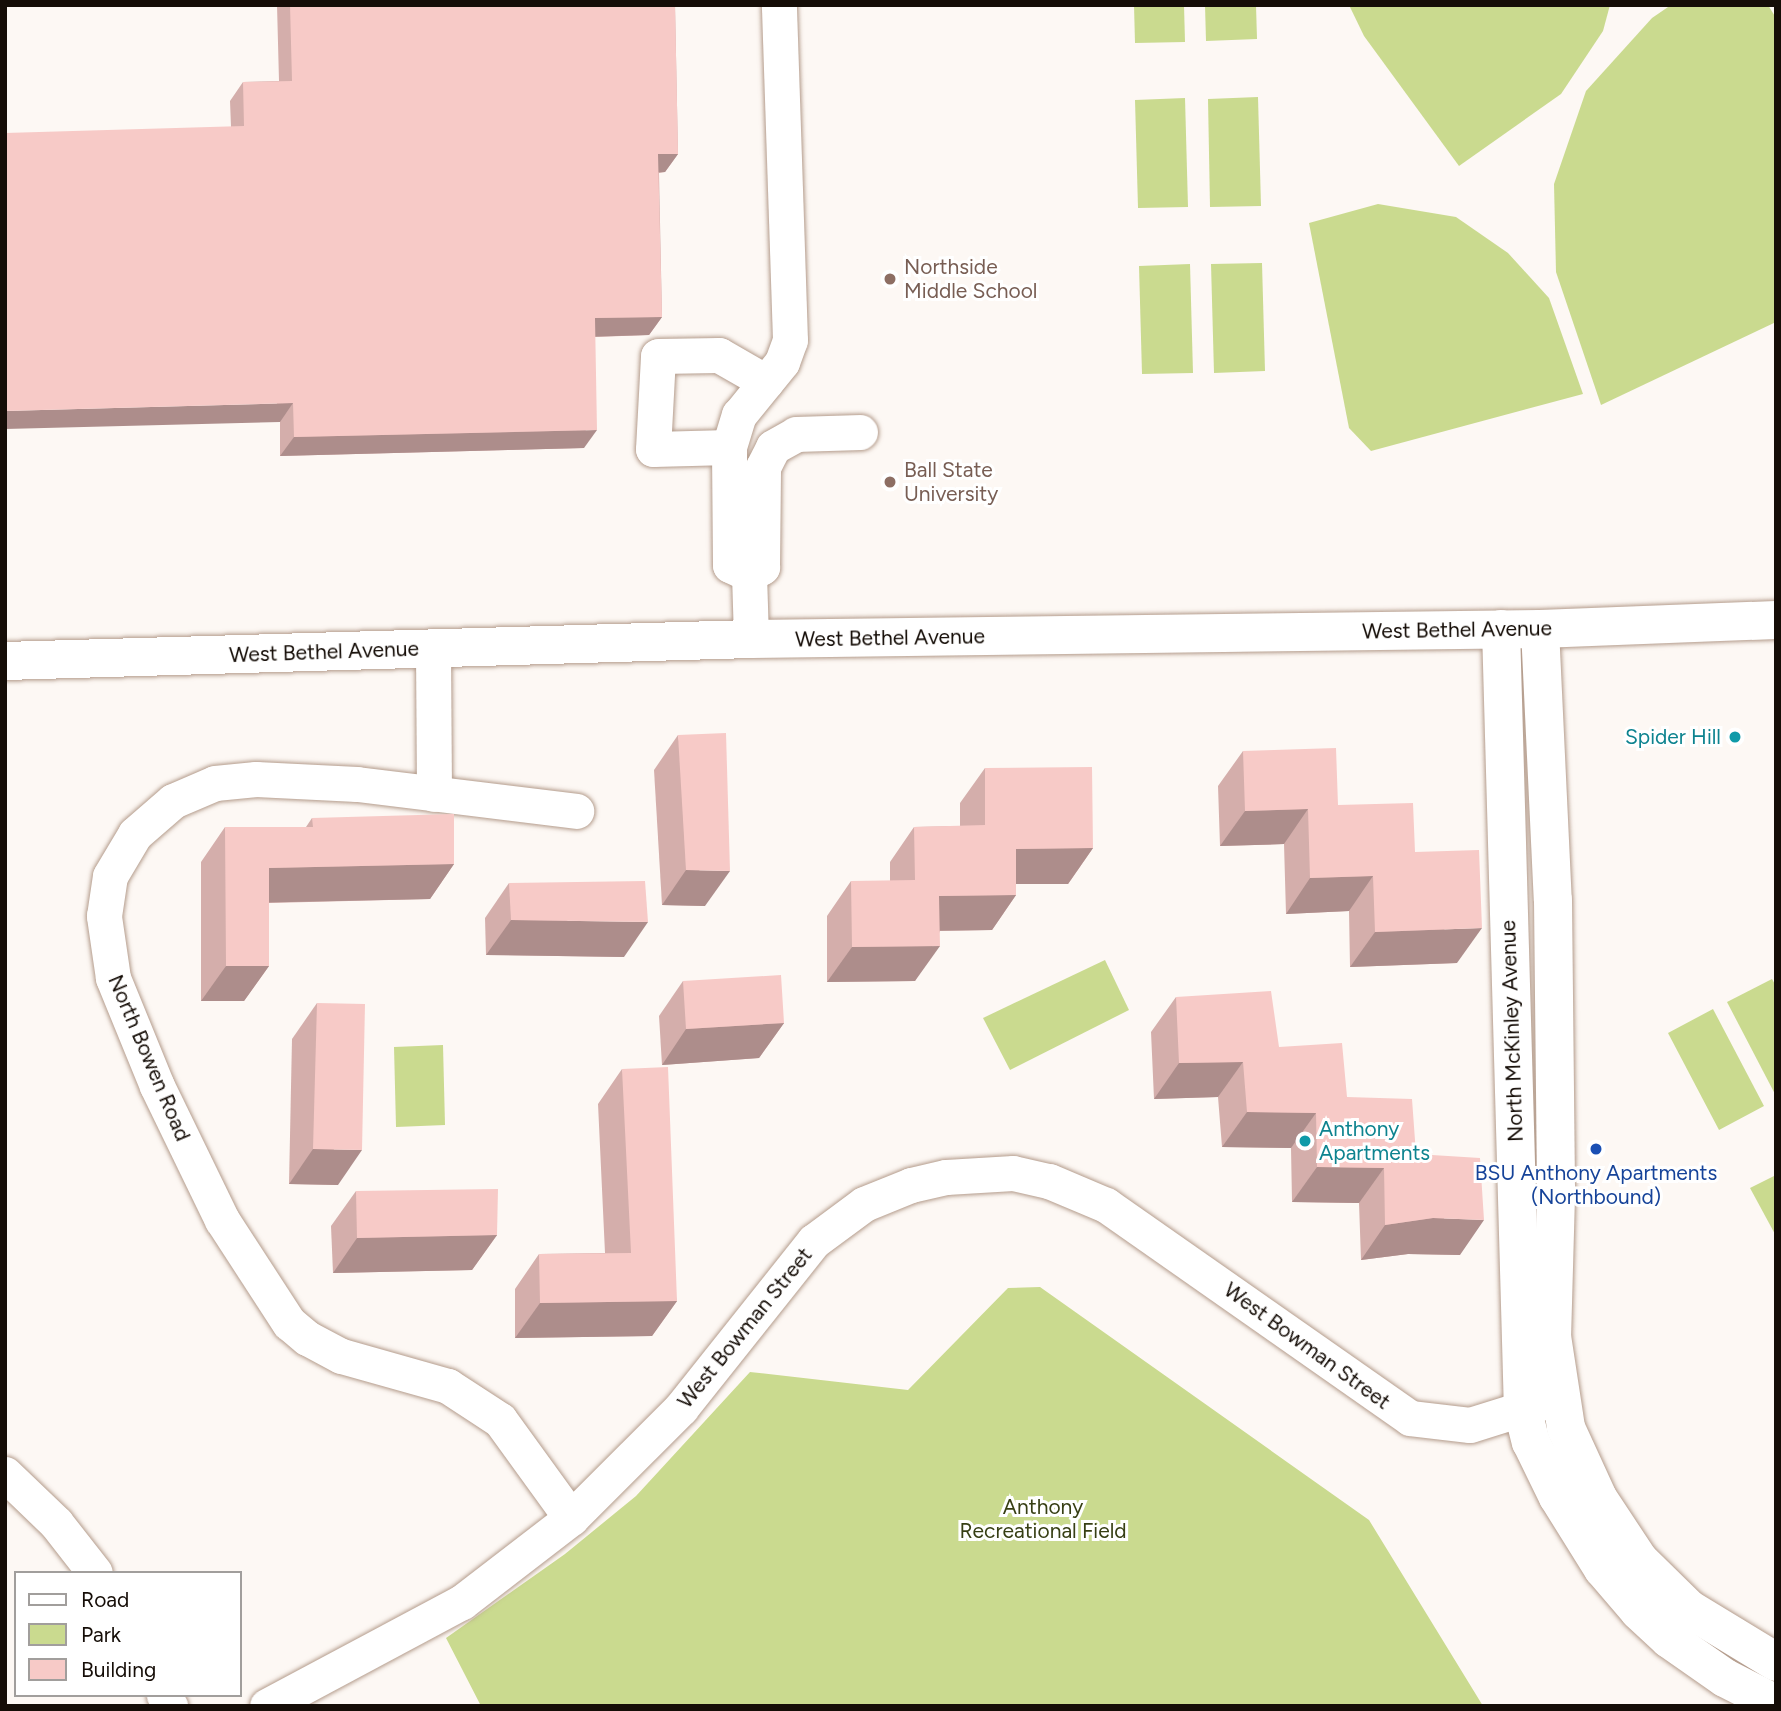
<!DOCTYPE html>
<style>
body{margin:0}
#map{position:relative;width:1781px;height:1711px;overflow:hidden;background:#fdf8f4;font-family:Figtree,sans-serif}
div>[style]{position:absolute}
[style*='--x']{left:calc(var(--x)*1px);top:calc(var(--y)*1px);width:calc(var(--w)*1px);rotate:calc(var(--a)*1deg)}
.green>*{inset:0;background:#cada8f}
.roads{filter:drop-shadow(0 0 2px #b49c8c) drop-shadow(0 0 2px #b49c8c)}
.minor>*{height:35px;margin:-17.5px;padding:0 17.5px;transform-origin:17.5px;border-radius:17.5px;background:#fff}
.major>*{height:38px;margin:-19px;padding:0 19px;transform-origin:19px;border-radius:19px;background:#fff}
.wall>*{inset:0;background:#d4aeab}
.shaded-wall>*{inset:0;background:#ad8d8b}
.building>*{inset:0;background:#f7cac7}
.dots>*{width:19px;height:19px;translate:-50% -50%;box-sizing:border-box;border:4px solid #fff;border-radius:50%}
span{translate:-50% -50%;white-space:nowrap;text-align:center;line-height:1.15;-webkit-text-stroke:6px #fff;paint-order:stroke}
.education-label{font-size:21px;color:#785e54}
.left{translate:0 -50%;text-align:left}
.street-label{font-size:21px;color:#150d07}
.culture-label{font-size:21px;color:#0d838f}
.right{translate:-100% -50%;text-align:right}
.transit-label{font-size:21px;color:#164399}
.park-label{font-size:21px;color:#373f14}
.frame{position:absolute;inset:0;border:7px solid #150d07;pointer-events:none}
.legend{position:absolute;left:14px;top:1571px;width:228px;height:126px;box-sizing:border-box;background:#fff;border:2px solid #a19e9c;margin:0;padding:9px 12px;list-style:none;font-size:21px;color:#150d07}
.legend li{display:flex;align-items:center;gap:14px;height:35px}
.legend b{width:35px;border:2px solid #a19e9c}
</style>
<div id="map">
<div class="green">
<div style="clip-path:polygon(1134px 5px,1184px 5px,1185px 42px,1135px 43px)"></div>
<div style="clip-path:polygon(1205px 5px,1256px 5px,1257px 39px,1206px 41px)"></div>
<div style="clip-path:polygon(1349px 5px,1610px 5px,1603px 31px,1561px 94px,1459px 166px,1364px 36px)"></div>
<div style="clip-path:polygon(1671px 5px,1768px 5px,1776px 18px,1776px 322px,1601px 405px,1556px 272px,1554px 184px,1586px 91px,1652px 18px)"></div>
<div style="clip-path:polygon(1258px 97px,1261px 206px,1210px 207px,1208px 99px)"></div>
<div style="clip-path:polygon(1185px 98px,1188px 207px,1138px 208px,1135px 100px)"></div>
<div style="clip-path:polygon(1378px 204px,1456px 217px,1508px 253px,1549px 298px,1583px 394px,1371px 451px,1349px 428px,1309px 223px)"></div>
<div style="clip-path:polygon(1262px 263px,1265px 371px,1214px 373px,1211px 264px)"></div>
<div style="clip-path:polygon(1190px 264px,1193px 373px,1142px 374px,1139px 266px)"></div>
<div style="clip-path:polygon(1105px 960px,1129px 1010px,1010px 1070px,983px 1018px)"></div>
<div style="clip-path:polygon(1772px 979px,1776px 986px,1776px 1096px,1727px 1002px)"></div>
<div style="clip-path:polygon(1713px 1009px,1764px 1106px,1719px 1130px,1668px 1033px)"></div>
<div style="clip-path:polygon(443px 1045px,445px 1125px,396px 1127px,394px 1047px)"></div>
<div style="clip-path:polygon(1776px 1175px,1776px 1236px,1750px 1188px)"></div>
<div style="clip-path:polygon(1040px 1287px,1369px 1520px,1483px 1706px,481px 1706px,446px 1638px,565px 1554px,636px 1496px,750px 1372px,908px 1390px,1008px 1288px)"></div>
</div>
<div class="roads">
<div class="minor">
<div style="--x:729;--y:447;--w:76;--a:178.5"></div>
<div style="--x:653;--y:449;--w:93;--a:-86.9"></div>
<div style="--x:658;--y:356;--w:61;--a:-0.9"></div>
<div style="--x:719;--y:355;--w:54;--a:29.9"></div>
<div style="--x:749;--y:574;--w:21;--a:-155"></div>
<div style="--x:730;--y:565;--w:118;--a:-90.5"></div>
<div style="--x:729;--y:447;--w:34;--a:-73"></div>
<div style="--x:739;--y:415;--w:68;--a:-50.9"></div>
<div style="--x:782;--y:362;--w:23;--a:-70"></div>
<div style="--x:790;--y:340;--w:335;--a:-91.9"></div>
<div style="--x:749;--y:574;--w:15;--a:-28"></div>
<div style="--x:762;--y:567;--w:100;--a:-89.4"></div>
<div style="--x:763;--y:467;--w:22;--a:-63"></div>
<div style="--x:773;--y:447;--w:26;--a:-29"></div>
<div style="--x:796;--y:434;--w:64;--a:-1.8"></div>
<div style="--x:749;--y:574;--w:65;--a:88.2"></div>
<div style="--x:433;--y:649;--w:145;--a:89.6"></div>
<div style="--x:5;--y:1474;--w:71;--a:43.9"></div>
<div style="--x:56;--y:1523;--w:63;--a:52"></div>
<div style="--x:571;--y:1518;--w:121;--a:-125.9"></div>
<div style="--x:500;--y:1420;--w:62;--a:-146.8"></div>
<div style="--x:448;--y:1386;--w:111;--a:-164.3"></div>
<div style="--x:341;--y:1356;--w:38;--a:-152"></div>
<div style="--x:307;--y:1338;--w:23;--a:-140"></div>
<div style="--x:289;--y:1323;--w:123;--a:-123"></div>
<div style="--x:222;--y:1220;--w:149;--a:-115.9"></div>
<div style="--x:157;--y:1086;--w:117;--a:-112.2"></div>
<div style="--x:113;--y:978;--w:63;--a:-98.3"></div>
<div style="--x:104;--y:916;--w:40;--a:-81.5"></div>
<div style="--x:110;--y:876;--w:49;--a:-59.2"></div>
<div style="--x:135;--y:834;--w:50;--a:-41"></div>
<div style="--x:173;--y:801;--w:46;--a:-23.2"></div>
<div style="--x:215;--y:783;--w:41;--a:-5.6"></div>
<div style="--x:256;--y:779;--w:101;--a:2.8"></div>
<div style="--x:357;--y:784;--w:221;--a:7"></div>
<div style="--x:164;--y:1695;--w:13;--a:61"></div>
<div style="--x:267;--y:1706;--w:221;--a:-28.1"></div>
<div style="--x:462;--y:1602;--w:138;--a:-37.6"></div>
<div style="--x:571;--y:1518;--w:156;--a:-45"></div>
<div style="--x:681;--y:1408;--w:213;--a:-51.5"></div>
<div style="--x:814;--y:1241;--w:62;--a:-36.5"></div>
<div style="--x:864;--y:1204;--w:51;--a:-22"></div>
<div style="--x:911;--y:1185;--w:36;--a:-13"></div>
<div style="--x:946;--y:1177;--w:67;--a:-3.4"></div>
<div style="--x:1013;--y:1173;--w:37;--a:13"></div>
<div style="--x:1049;--y:1181;--w:62;--a:22.8"></div>
<div style="--x:1106;--y:1205;--w:371;--a:35"></div>
<div style="--x:1410;--y:1418;--w:60;--a:6.7"></div>
<div style="--x:1470;--y:1425;--w:84;--a:-17.4"></div>
</div>
<div class="major">
<div style="--x:1501;--y:629;--w:782;--a:88.39"></div>
<div style="--x:1523;--y:1411;--w:32;--a:76"></div>
<div style="--x:1531;--y:1442;--w:61;--a:63.9"></div>
<div style="--x:1558;--y:1497;--w:85;--a:58"></div>
<div style="--x:1603;--y:1569;--w:55;--a:49.4"></div>
<div style="--x:1639;--y:1611;--w:41;--a:43"></div>
<div style="--x:1669;--y:1639;--w:68;--a:34.9"></div>
<div style="--x:1725;--y:1678;--w:57;--a:27"></div>
<div style="--x:1540;--y:629;--w:271;--a:87.3"></div>
<div style="--x:1553;--y:900;--w:296;--a:89.4"></div>
<div style="--x:1556;--y:1196;--w:140;--a:91.6"></div>
<div style="--x:1552;--y:1336;--w:93;--a:81.3"></div>
<div style="--x:1566;--y:1428;--w:77;--a:65.4"></div>
<div style="--x:1598;--y:1498;--w:74;--a:56.5"></div>
<div style="--x:1639;--y:1560;--w:70;--a:44.4"></div>
<div style="--x:1689;--y:1609;--w:102;--a:31.3"></div>
<div style="--x:5;--y:661;--w:746;--a:-1.69"></div>
<div style="--x:751;--y:639;--w:789;--a:-0.73"></div>
<div style="--x:1540;--y:629;--w:236;--a:-2.2"></div>
</div>
</div>
<div class="wall">
<div style="clip-path:polygon(277px 5px,675px 5px,678px 154px,665px 172px,659px 173px,662px 317px,649px 335px,595px 337px,584px 448px,280px 456px,280px 422px,231px 127px,230px 101px,243px 82px,279px 81px)"></div>
<div style="clip-path:polygon(678px 735px,705px 906px,662px 905px,654px 770px)"></div>
<div style="clip-path:polygon(1243px 751px,1338px 805px,1415px 852px,1457px 963px,1350px 967px,1349px 911px,1286px 914px,1284px 844px,1220px 846px,1218px 786px)"></div>
<div style="clip-path:polygon(985px 768px,1093px 848px,1068px 884px,1016px 884px,1016px 895px,992px 930px,940px 931px,915px 981px,827px 982px,827px 916px,851px 881px,890px 881px,890px 862px,914px 827px,960px 826px,960px 803px)"></div>
<div style="clip-path:polygon(312px 818px,454px 864px,430px 899px,269px 903px,269px 966px,244px 1001px,201px 1001px,201px 862px,225px 827px,306px 827px)"></div>
<div style="clip-path:polygon(509px 883px,624px 957px,486px 955px,485px 918px)"></div>
<div style="clip-path:polygon(683px 981px,784px 1023px,759px 1058px,662px 1065px,659px 1016px)"></div>
<div style="clip-path:polygon(1176px 997px,1279px 1047px,1347px 1097px,1416px 1154px,1460px 1255px,1408px 1254px,1361px 1260px,1359px 1203px,1292px 1202px,1291px 1148px,1222px 1147px,1218px 1097px,1154px 1099px,1151px 1032px)"></div>
<div style="clip-path:polygon(317px 1003px,338px 1185px,289px 1184px,292px 1039px)"></div>
<div style="clip-path:polygon(622px 1069px,677px 1301px,652px 1336px,515px 1338px,515px 1289px,539px 1254px,605px 1253px,598px 1104px)"></div>
<div style="clip-path:polygon(356px 1191px,497px 1235px,472px 1270px,333px 1273px,331px 1226px)"></div>
</div>
<div class="shaded-wall">
<div style="clip-path:polygon(658px 154px,678px 154px,665px 172px,645px 173px)"></div>
<div style="clip-path:polygon(662px 317px,649px 335px,582px 337px,595px 318px)"></div>
<div style="clip-path:polygon(293px 403px,280px 422px,5px 429px,5px 411px)"></div>
<div style="clip-path:polygon(597px 430px,584px 448px,280px 456px,294px 437px)"></div>
<div style="clip-path:polygon(1308px 809px,1284px 844px,1220px 846px,1245px 811px)"></div>
<div style="clip-path:polygon(1093px 848px,1068px 884px,991px 884px,1016px 849px)"></div>
<div style="clip-path:polygon(454px 864px,430px 899px,244px 903px,269px 868px)"></div>
<div style="clip-path:polygon(686px 870px,730px 871px,705px 906px,662px 905px)"></div>
<div style="clip-path:polygon(1373px 876px,1349px 911px,1286px 914px,1310px 878px)"></div>
<div style="clip-path:polygon(1016px 895px,992px 930px,915px 931px,939px 896px)"></div>
<div style="clip-path:polygon(511px 920px,648px 922px,624px 957px,486px 955px)"></div>
<div style="clip-path:polygon(1482px 928px,1457px 963px,1350px 967px,1375px 932px)"></div>
<div style="clip-path:polygon(940px 946px,915px 981px,827px 982px,852px 947px)"></div>
<div style="clip-path:polygon(226px 966px,269px 966px,244px 1001px,201px 1001px)"></div>
<div style="clip-path:polygon(784px 1023px,759px 1058px,662px 1065px,686px 1029px)"></div>
<div style="clip-path:polygon(1243px 1062px,1218px 1097px,1154px 1099px,1179px 1063px)"></div>
<div style="clip-path:polygon(1247px 1112px,1316px 1113px,1291px 1148px,1222px 1147px)"></div>
<div style="clip-path:polygon(313px 1149px,362px 1150px,338px 1185px,289px 1184px)"></div>
<div style="clip-path:polygon(1317px 1167px,1384px 1168px,1359px 1203px,1292px 1202px)"></div>
<div style="clip-path:polygon(1433px 1218px,1484px 1220px,1460px 1255px,1408px 1254px,1361px 1260px,1385px 1225px)"></div>
<div style="clip-path:polygon(497px 1235px,472px 1270px,333px 1273px,357px 1238px)"></div>
<div style="clip-path:polygon(677px 1301px,652px 1336px,515px 1338px,540px 1303px)"></div>
</div>
<div class="building">
<div style="clip-path:polygon(290px 5px,675px 5px,678px 154px,658px 154px,662px 317px,595px 318px,597px 430px,294px 437px,293px 403px,5px 411px,5px 133px,244px 126px,243px 82px,292px 81px)"></div>
<div style="clip-path:polygon(726px 733px,730px 871px,686px 870px,678px 735px)"></div>
<div style="clip-path:polygon(1336px 748px,1338px 805px,1413px 803px,1415px 852px,1479px 850px,1482px 928px,1375px 932px,1373px 876px,1310px 878px,1308px 809px,1245px 811px,1243px 751px)"></div>
<div style="clip-path:polygon(1092px 767px,1093px 848px,1016px 849px,1016px 895px,939px 896px,940px 946px,852px 947px,851px 881px,915px 880px,914px 827px,985px 825px,985px 768px)"></div>
<div style="clip-path:polygon(454px 814px,454px 864px,269px 868px,269px 966px,226px 966px,225px 827px,313px 827px,312px 818px)"></div>
<div style="clip-path:polygon(645px 881px,648px 922px,511px 920px,509px 883px)"></div>
<div style="clip-path:polygon(781px 975px,784px 1023px,686px 1029px,683px 981px)"></div>
<div style="clip-path:polygon(1271px 991px,1279px 1047px,1342px 1043px,1347px 1097px,1412px 1099px,1416px 1154px,1480px 1158px,1484px 1220px,1433px 1218px,1385px 1225px,1384px 1168px,1317px 1167px,1316px 1113px,1247px 1112px,1243px 1062px,1179px 1063px,1176px 997px)"></div>
<div style="clip-path:polygon(317px 1003px,365px 1004px,362px 1150px,313px 1149px)"></div>
<div style="clip-path:polygon(668px 1067px,677px 1301px,540px 1303px,539px 1254px,631px 1253px,622px 1069px)"></div>
<div style="clip-path:polygon(498px 1189px,497px 1235px,357px 1238px,356px 1191px)"></div>
</div>
<div class="dots">
<div style="left:890px;top:279px;background:#8d6e63"></div>
<div style="left:890px;top:482px;background:#8d6e63"></div>
<div style="left:1735px;top:737px;background:#0f9aa8"></div>
<div style="left:1305px;top:1141px;background:#0f9aa8"></div>
<div style="left:1596px;top:1149px;background:#1a4fb4"></div>
</div>
<div class="education-label">
<span class="left" style="left:904px;top:279px">Northside<br>Middle School</span>
<span class="left" style="left:904px;top:482px">Ball State<br>University</span>
</div>
<div class="street-label">
<span style="left:1457px;top:630px;rotate:-1deg">West Bethel Avenue</span>
<span style="left:890px;top:638px;rotate:-1deg">West Bethel Avenue</span>
<span style="left:324px;top:652px;rotate:-2deg">West Bethel Avenue</span>
<span style="left:1512px;top:1031px;rotate:-92deg">North McKinley Avenue</span>
<span style="left:149px;top:1058px;rotate:67deg">North Bowen Road</span>
<span style="left:745px;top:1328px;rotate:-51deg">West Bowman Street</span>
<span style="left:1307px;top:1346px;rotate:36deg">West Bowman Street</span>
</div>
<div class="culture-label">
<span class="right" style="left:1721px;top:737px">Spider Hill</span>
<span class="left" style="left:1319px;top:1141px">Anthony<br>Apartments</span>
</div>
<div class="transit-label">
<span style="left:1596px;top:1185px">BSU Anthony Apartments<br>(Northbound)</span>
</div>
<div class="park-label">
<span style="left:1043px;top:1519px">Anthony<br>Recreational Field</span>
</div>
<div class="frame"></div>
<ul class="legend">
<li><b style="height:9px;background:#fff"></b>Road</li>
<li><b style="height:19px;background:#cada8f"></b>Park</li>
<li><b style="height:19px;background:#f7cac7"></b>Building</li>
</ul>
</div>
